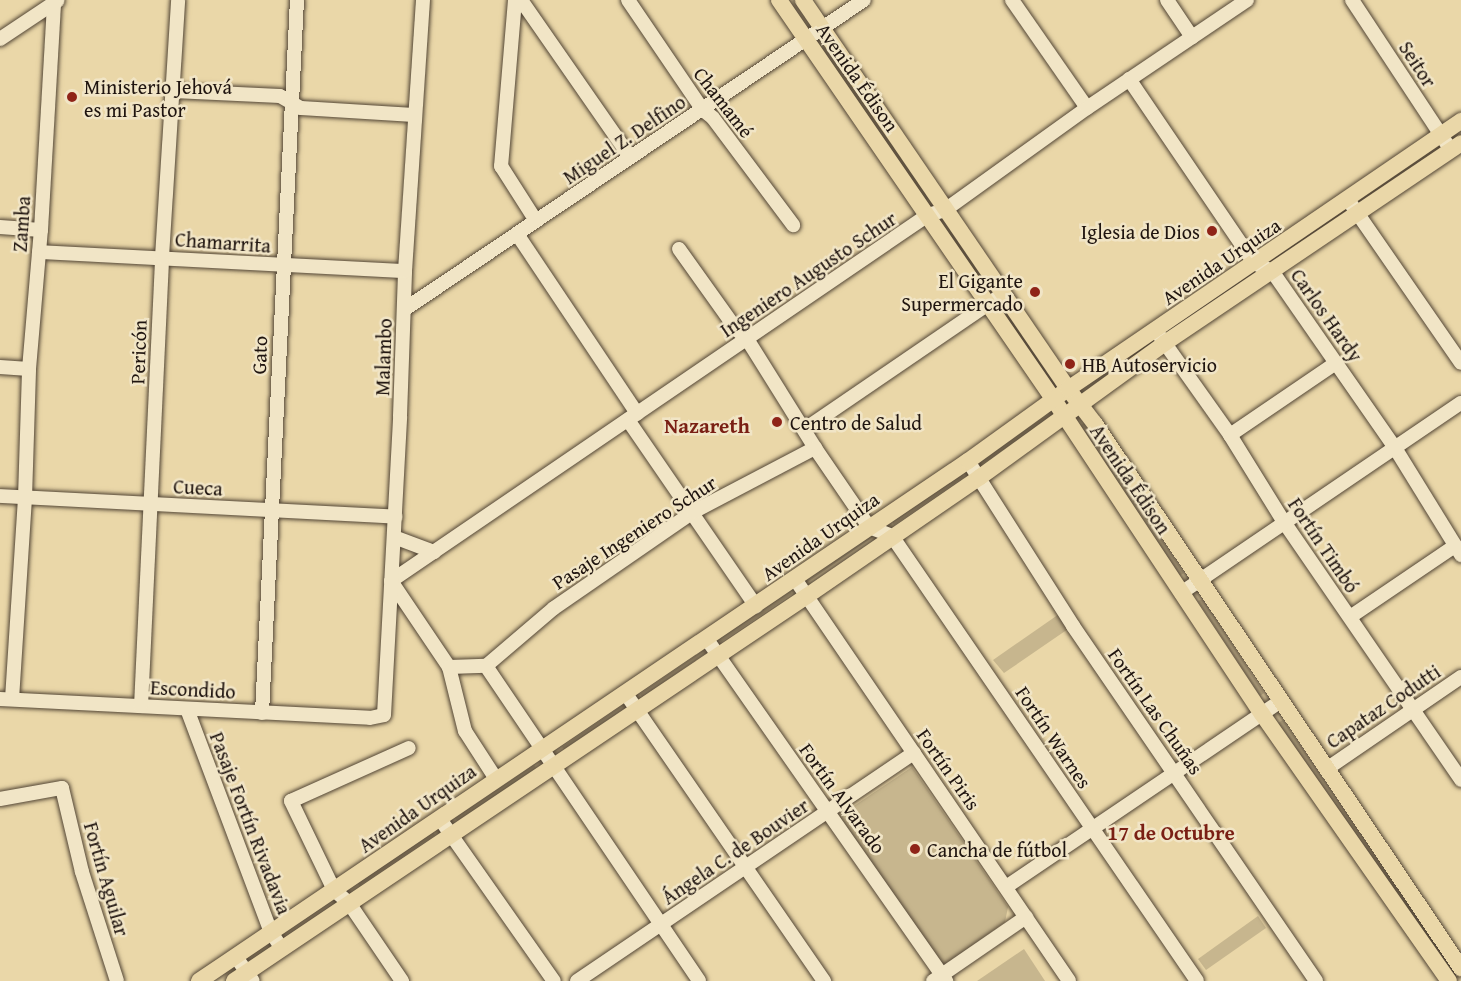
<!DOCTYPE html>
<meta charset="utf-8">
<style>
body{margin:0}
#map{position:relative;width:1461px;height:981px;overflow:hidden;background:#ead7a8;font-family:"Gentium Book Plus",serif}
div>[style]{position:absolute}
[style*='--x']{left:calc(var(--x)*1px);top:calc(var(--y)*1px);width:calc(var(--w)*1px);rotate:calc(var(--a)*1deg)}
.green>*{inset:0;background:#c7b68e}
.roads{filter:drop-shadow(0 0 2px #524535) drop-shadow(0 0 2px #524535)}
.minor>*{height:14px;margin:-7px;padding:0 7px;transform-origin:7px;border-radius:7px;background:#f1e5c6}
.major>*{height:16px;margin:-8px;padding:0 8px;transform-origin:8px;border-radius:8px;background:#ead7a8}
.dots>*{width:16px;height:16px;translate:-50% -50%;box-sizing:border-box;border:3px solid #f1e5c6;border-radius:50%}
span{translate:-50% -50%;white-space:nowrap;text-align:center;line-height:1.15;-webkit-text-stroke:5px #f1e5c6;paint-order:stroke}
.street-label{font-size:20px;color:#1f140f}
.poi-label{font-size:20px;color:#1f140f}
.left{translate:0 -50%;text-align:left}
.right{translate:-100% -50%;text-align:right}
.neighbourhood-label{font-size:21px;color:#7a1f14;font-weight:700}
</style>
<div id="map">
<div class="green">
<div style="clip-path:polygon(824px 47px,929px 198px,925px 201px,820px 50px)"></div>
<div style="clip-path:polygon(952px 231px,994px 292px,990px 295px,948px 234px)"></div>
<div style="clip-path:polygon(1003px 305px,1056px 385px,1051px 388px,998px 308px)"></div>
<div style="clip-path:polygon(1055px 410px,1058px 413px,979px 466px,976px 463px)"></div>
<div style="clip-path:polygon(1084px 423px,1184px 573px,1179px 576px,1079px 426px)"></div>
<div style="clip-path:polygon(962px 473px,964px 477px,894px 525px,892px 521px)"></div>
<div style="clip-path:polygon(870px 534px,873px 537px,805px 584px,802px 581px)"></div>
<div style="clip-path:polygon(790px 591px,792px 594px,721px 642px,718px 639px)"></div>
<div style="clip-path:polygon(1203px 599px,1264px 693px,1260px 696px,1198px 601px)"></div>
<div style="clip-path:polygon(1062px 612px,1071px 627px,1004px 673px,993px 660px)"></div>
<div style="clip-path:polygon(704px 650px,706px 653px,642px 697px,640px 694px)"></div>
<div style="clip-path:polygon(626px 703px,628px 706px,564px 749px,562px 747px)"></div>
<div style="clip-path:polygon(1283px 720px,1439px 948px,1435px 951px,1278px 723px)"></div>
<div style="clip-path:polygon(534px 765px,536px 768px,457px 821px,455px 818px)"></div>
<div style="clip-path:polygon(912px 767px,1008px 907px,1005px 922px,944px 966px,839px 816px)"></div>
<div style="clip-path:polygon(433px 832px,435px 835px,359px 886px,358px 883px)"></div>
<div style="clip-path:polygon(1258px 916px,1266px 928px,1206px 970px,1198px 959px)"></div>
<div style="clip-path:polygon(1024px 949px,1045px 981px,977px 981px)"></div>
</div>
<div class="roads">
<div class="minor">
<div style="--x:515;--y:0;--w:167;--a:94.8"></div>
<div style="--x:501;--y:166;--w:65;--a:57.5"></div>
<div style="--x:521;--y:0;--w:191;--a:55.2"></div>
<div style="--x:628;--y:0;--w:132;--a:55.8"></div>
<div style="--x:702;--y:109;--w:14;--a:39"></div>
<div style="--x:713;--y:118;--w:134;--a:53.2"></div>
<div style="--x:1012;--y:0;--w:131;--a:55.2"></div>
<div style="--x:1167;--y:0;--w:45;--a:56"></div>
<div style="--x:1352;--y:0;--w:180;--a:56.6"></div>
<div style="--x:0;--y:39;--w:69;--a:-33.7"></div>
<div style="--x:1129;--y:79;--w:222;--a:55.8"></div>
<div style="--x:1254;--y:263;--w:20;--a:24"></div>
<div style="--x:1272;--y:271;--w:112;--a:55.2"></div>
<div style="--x:1336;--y:363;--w:103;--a:55.2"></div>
<div style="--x:1395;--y:448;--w:126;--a:58.3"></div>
<div style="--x:174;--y:91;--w:106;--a:2.7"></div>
<div style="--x:280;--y:96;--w:24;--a:30"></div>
<div style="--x:301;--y:108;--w:113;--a:3.5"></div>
<div style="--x:1351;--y:204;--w:193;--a:55.3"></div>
<div style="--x:0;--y:227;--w:41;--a:4.2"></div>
<div style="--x:517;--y:234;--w:216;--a:56.2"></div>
<div style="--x:679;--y:249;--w:98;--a:54.5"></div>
<div style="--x:736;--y:329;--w:15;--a:42"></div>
<div style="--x:747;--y:339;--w:128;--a:58"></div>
<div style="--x:815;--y:448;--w:96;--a:55.6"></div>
<div style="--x:869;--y:527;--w:25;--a:21"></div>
<div style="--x:892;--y:536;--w:539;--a:55.57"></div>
<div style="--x:39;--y:252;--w:366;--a:3"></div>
<div style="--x:405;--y:309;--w:553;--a:-33.95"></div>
<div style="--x:1159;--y:335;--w:123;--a:54.6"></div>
<div style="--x:1230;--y:435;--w:102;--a:58.2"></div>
<div style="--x:1284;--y:522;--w:313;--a:55.5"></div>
<div style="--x:0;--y:367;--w:29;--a:4"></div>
<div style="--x:628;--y:420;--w:226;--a:55.5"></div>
<div style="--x:805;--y:429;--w:240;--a:-34.3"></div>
<div style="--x:1230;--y:435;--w:128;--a:-34.2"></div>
<div style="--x:968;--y:461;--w:196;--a:57.5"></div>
<div style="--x:1073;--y:626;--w:430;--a:55.6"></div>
<div style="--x:0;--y:496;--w:396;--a:3"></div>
<div style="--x:394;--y:537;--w:43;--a:20.6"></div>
<div style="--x:795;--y:579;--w:486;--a:55.7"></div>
<div style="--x:391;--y:581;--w:650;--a:-34.28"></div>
<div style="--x:928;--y:215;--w:18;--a:-16"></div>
<div style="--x:945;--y:210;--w:175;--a:-35.7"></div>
<div style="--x:1087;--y:108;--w:193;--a:-34"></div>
<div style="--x:391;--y:581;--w:104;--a:56"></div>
<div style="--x:449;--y:667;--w:66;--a:76"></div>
<div style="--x:465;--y:731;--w:57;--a:57.1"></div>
<div style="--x:1181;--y:593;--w:338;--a:-34.2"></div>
<div style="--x:1350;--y:617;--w:127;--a:-34.1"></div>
<div style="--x:706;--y:638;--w:419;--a:55"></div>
<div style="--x:486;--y:666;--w:89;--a:-40.5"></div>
<div style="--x:554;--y:608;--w:169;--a:-34.6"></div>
<div style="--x:693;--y:512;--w:138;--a:-27.7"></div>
<div style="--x:486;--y:666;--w:380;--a:55.9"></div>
<div style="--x:449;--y:667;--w:37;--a:-2"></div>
<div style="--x:626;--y:694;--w:349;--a:55.4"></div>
<div style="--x:0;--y:699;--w:370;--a:2.9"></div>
<div style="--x:370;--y:718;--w:14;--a:-12"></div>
<div style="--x:384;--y:715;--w:299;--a:-86.9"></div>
<div style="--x:400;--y:416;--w:145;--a:-88"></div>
<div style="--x:405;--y:271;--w:272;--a:-86.2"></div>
<div style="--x:12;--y:699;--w:201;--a:-86.3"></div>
<div style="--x:25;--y:498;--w:129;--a:-88.2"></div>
<div style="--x:29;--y:369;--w:140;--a:-85.1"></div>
<div style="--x:41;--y:230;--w:226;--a:-86.7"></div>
<div style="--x:141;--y:706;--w:449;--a:-87.3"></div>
<div style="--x:162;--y:257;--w:257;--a:-86.4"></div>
<div style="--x:187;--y:709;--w:238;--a:69.4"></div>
<div style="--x:271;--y:932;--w:20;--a:57"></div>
<div style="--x:262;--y:713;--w:714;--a:-87.19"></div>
<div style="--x:1328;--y:768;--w:161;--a:-34.4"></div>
<div style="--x:0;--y:799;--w:63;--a:-10.1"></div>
<div style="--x:62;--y:788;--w:86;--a:76.6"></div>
<div style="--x:82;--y:872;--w:114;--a:72.2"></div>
<div style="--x:440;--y:819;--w:198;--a:54.9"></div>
<div style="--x:1006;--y:887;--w:332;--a:-34.1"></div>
<div style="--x:236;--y:957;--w:29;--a:55"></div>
<div style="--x:402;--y:981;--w:94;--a:-124.2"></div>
<div style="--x:349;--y:903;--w:20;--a:-139"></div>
<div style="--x:334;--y:890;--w:99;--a:-115.8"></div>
<div style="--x:291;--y:801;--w:129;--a:-24.2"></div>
<div style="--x:577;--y:981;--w:407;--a:-34.1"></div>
<div style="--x:933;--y:981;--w:113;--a:-34.5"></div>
</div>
<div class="major">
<div style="--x:779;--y:0;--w:485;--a:55.5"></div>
<div style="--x:1054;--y:400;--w:377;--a:56.5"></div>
<div style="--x:1262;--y:714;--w:326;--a:55"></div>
<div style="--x:803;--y:0;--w:471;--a:55.7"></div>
<div style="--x:1068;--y:389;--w:44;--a:52.4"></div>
<div style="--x:1095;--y:424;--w:656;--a:56.07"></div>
<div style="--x:199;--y:981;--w:928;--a:-34.07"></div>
<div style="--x:968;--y:461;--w:123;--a:-35.8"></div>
<div style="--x:1068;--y:389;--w:476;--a:-34.3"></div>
<div style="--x:234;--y:981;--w:690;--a:-33.9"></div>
<div style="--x:807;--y:596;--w:210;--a:-34.5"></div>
<div style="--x:980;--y:477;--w:228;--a:-35.9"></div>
<div style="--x:1165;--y:343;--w:357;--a:-34"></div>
</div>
</div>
<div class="dots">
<div style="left:72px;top:97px;background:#8f2418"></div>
<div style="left:1212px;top:231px;background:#8f2418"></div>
<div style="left:1035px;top:292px;background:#8f2418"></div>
<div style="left:1070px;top:364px;background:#8f2418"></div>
<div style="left:777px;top:422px;background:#8f2418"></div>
<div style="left:915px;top:849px;background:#8f2418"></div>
</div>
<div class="street-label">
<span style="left:1418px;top:64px;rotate:57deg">Seitor</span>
<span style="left:858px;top:77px;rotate:55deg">Avenida Édison</span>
<span style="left:724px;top:102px;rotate:52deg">Chamamé</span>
<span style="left:624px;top:139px;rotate:-34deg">Miguel Z. Delfino</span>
<span style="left:21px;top:224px;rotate:-86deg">Zamba</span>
<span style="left:223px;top:242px;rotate:4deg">Chamarrita</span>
<span style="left:1221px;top:261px;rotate:-34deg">Avenida Urquiza</span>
<span style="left:808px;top:274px;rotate:-34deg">Ingeniero Augusto Schur</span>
<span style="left:1327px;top:315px;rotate:55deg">Carlos Hardy</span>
<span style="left:138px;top:352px;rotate:-88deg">Pericón</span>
<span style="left:259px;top:355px;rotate:-88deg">Gato</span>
<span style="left:383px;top:357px;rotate:-88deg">Malambo</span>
<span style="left:1131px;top:479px;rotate:56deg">Avenida Édison</span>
<span style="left:198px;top:487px;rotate:3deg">Cueca</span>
<span style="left:634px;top:532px;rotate:-33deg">Pasaje Ingeniero Schur</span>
<span style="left:820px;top:536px;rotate:-35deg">Avenida Urquiza</span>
<span style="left:1324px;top:545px;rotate:56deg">Fortín Timbó</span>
<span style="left:193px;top:689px;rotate:3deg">Escondido</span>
<span style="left:1383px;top:706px;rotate:-34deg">Capataz Codutti</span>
<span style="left:1156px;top:711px;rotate:55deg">Fortín Las Chuñas</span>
<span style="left:1054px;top:737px;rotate:56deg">Fortín Warnes</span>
<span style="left:949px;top:769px;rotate:55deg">Fortín Piris</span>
<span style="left:843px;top:798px;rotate:54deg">Fortín Alvarado</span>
<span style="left:417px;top:808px;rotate:-35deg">Avenida Urquiza</span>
<span style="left:251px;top:823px;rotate:69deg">Pasaje Fortín Rivadavia</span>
<span style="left:735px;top:851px;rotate:-34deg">Ángela C. de Bouvier</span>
<span style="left:107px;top:879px;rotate:74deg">Fortín Aguilar</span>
</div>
<div class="poi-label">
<span class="left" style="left:84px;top:98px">Ministerio Jehová<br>es mi Pastor</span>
<span class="right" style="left:1200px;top:231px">Iglesia de Dios</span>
<span class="right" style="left:1023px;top:292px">El Gigante<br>Supermercado</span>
<span class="left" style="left:1082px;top:364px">HB Autoservicio</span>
<span class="left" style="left:790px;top:422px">Centro de Salud</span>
<span class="left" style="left:927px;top:849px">Cancha de fútbol</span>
</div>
<div class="neighbourhood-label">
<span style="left:707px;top:426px">Nazareth</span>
<span style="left:1171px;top:833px">17 de Octubre</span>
</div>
</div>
